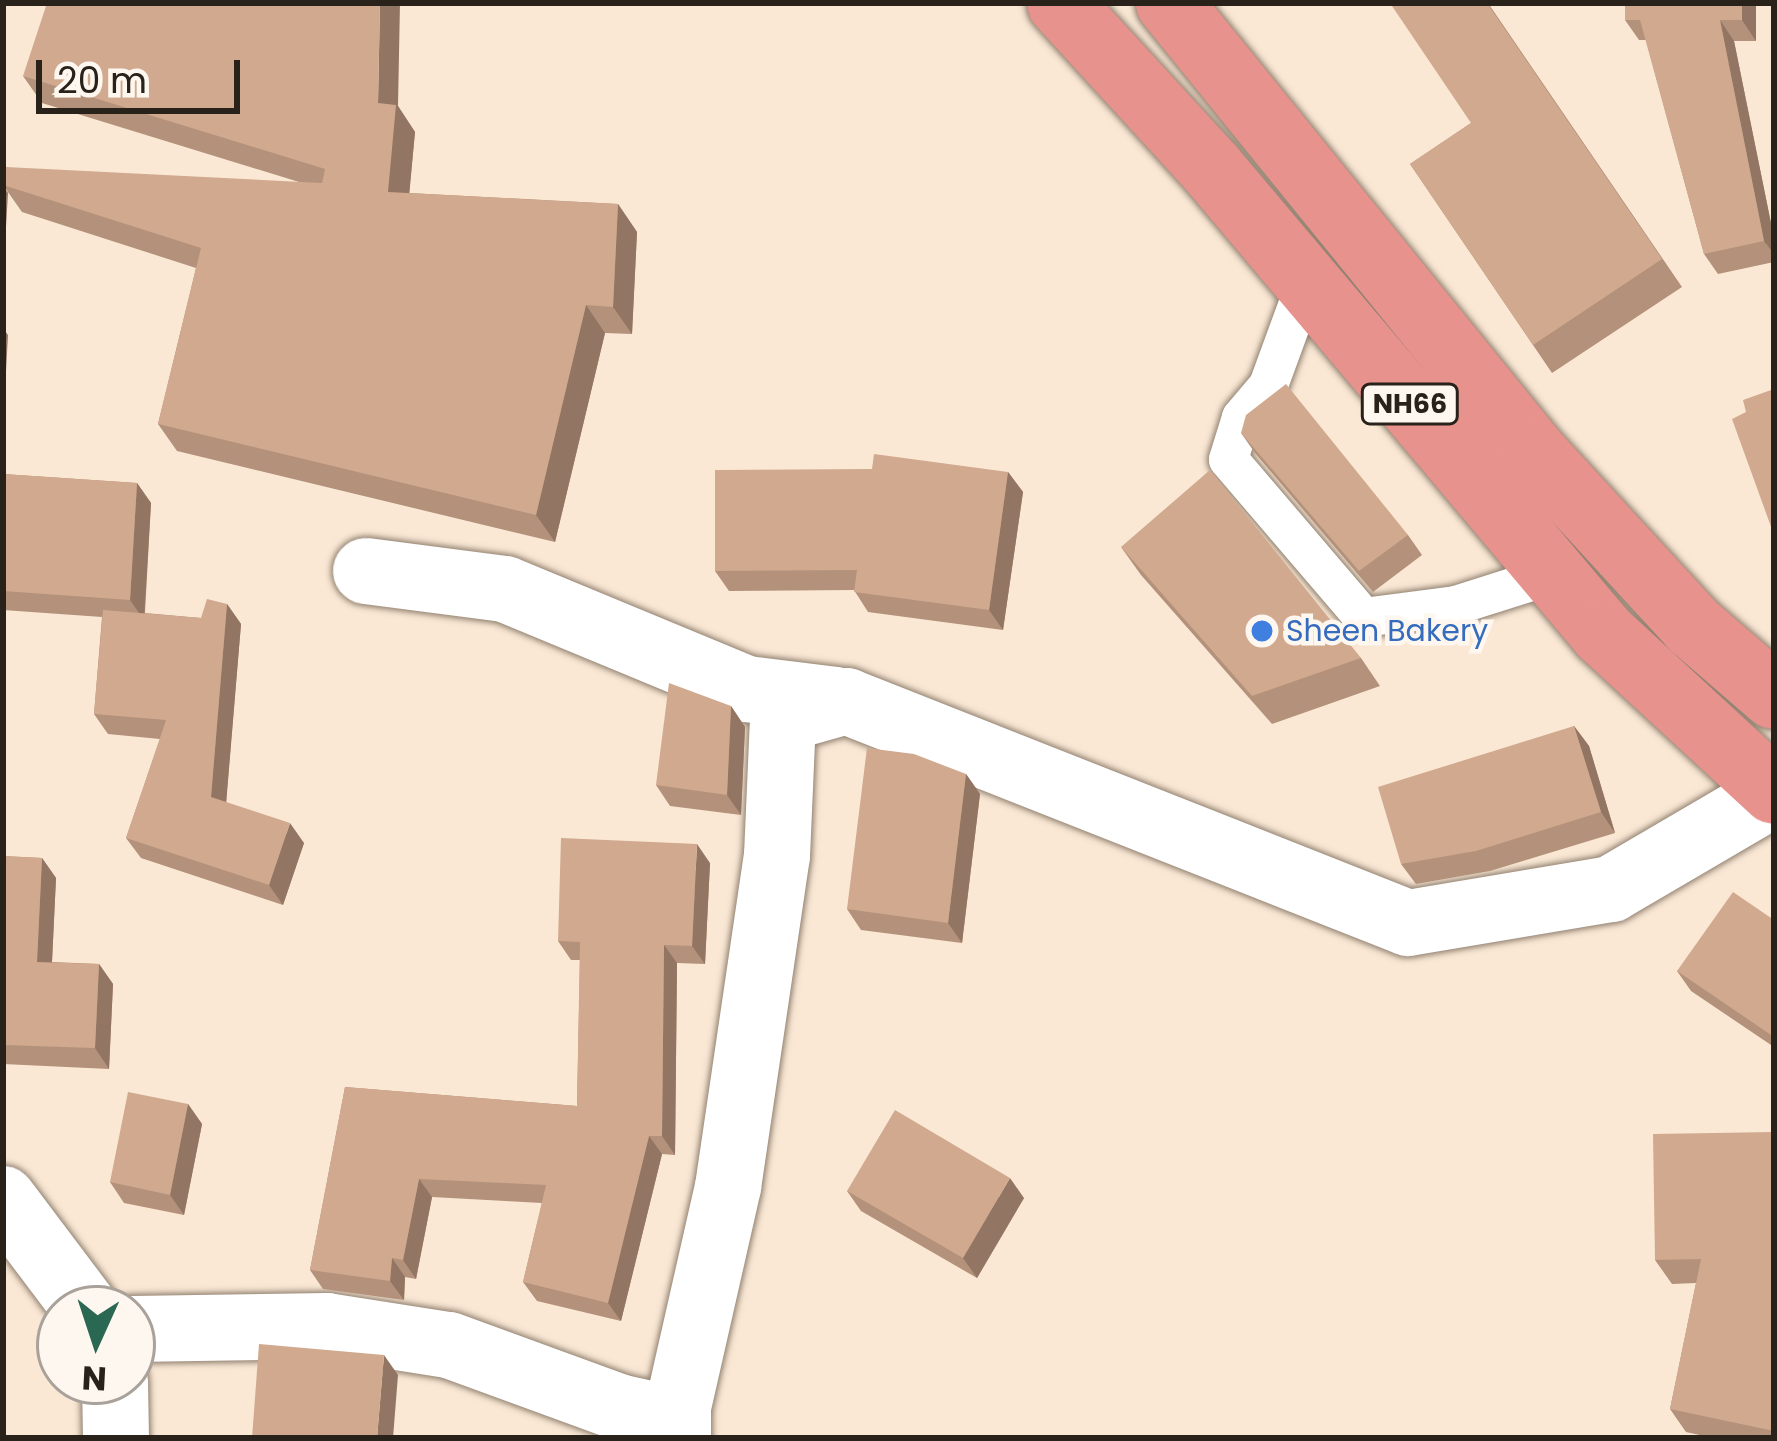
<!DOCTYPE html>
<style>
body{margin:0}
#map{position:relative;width:1777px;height:1441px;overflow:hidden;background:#fae8d5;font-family:Poppins,sans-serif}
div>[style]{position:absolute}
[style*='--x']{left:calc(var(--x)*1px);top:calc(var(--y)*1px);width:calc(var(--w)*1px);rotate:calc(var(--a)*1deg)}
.roads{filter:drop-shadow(0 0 3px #918170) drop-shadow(0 0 3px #918170)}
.service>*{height:39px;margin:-19.5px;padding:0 19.5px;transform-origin:19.5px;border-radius:19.5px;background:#fff}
.minor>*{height:66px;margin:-33px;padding:0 33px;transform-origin:33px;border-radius:33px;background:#fff}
.trunk>*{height:66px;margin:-33px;padding:0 33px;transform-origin:33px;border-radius:33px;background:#e8928e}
.wall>*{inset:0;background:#b3917a}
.shaded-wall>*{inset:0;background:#927663}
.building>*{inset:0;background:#d0a98e}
.dots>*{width:33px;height:33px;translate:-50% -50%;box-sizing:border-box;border:6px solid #fef7ef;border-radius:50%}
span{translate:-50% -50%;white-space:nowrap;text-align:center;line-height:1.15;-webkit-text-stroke:9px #fef7ef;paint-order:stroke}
.shield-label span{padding:3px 9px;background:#fef7ef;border:3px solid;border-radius:9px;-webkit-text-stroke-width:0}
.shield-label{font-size:27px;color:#29221b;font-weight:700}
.shop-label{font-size:30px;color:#366cbe}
.left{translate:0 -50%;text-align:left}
.frame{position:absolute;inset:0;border:6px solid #29221b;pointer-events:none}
.north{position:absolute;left:36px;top:1285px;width:120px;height:120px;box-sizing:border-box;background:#fef7ef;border:3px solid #a9a29a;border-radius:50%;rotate:183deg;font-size:33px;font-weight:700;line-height:48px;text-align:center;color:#29221b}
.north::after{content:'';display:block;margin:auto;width:42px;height:54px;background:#2b6854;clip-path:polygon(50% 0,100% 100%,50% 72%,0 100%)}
.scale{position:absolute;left:36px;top:60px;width:204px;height:54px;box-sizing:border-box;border:6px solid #29221b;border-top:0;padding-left:15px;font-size:36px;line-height:42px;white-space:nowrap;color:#29221b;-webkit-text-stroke:9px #fef7ef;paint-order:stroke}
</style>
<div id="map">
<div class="roads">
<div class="service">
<div style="--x:1306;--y:281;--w:111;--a:110.1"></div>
<div style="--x:1268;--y:385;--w:42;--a:130.2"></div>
<div style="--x:1241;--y:417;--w:44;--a:107.2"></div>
<div style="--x:1228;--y:459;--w:208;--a:49.5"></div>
<div style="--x:1363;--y:617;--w:93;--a:-7.4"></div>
<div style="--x:1455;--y:605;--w:103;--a:-17.6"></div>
</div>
<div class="minor">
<div style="--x:366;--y:571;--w:140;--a:7.4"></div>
<div style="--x:505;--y:589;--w:262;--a:22.5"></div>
<div style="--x:747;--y:689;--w:90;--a:7"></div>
<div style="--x:3;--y:1199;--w:138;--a:53"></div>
<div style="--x:132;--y:1329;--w:195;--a:-0.9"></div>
<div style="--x:327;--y:1326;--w:123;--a:8.9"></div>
<div style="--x:449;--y:1345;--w:180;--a:20.1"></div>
<div style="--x:618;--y:1407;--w:41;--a:12.7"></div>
<div style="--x:658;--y:1416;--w:22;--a:-24"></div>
<div style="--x:678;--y:1407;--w:31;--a:90"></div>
<div style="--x:115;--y:1381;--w:57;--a:89"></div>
<div style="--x:678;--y:1407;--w:226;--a:-77.2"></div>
<div style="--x:728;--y:1187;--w:335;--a:-81.6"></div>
<div style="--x:777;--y:856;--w:137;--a:-87.5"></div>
<div style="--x:783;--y:719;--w:66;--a:-15.9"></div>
<div style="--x:846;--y:701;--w:604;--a:21.55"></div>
<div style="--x:1408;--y:923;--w:206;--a:-9.5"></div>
<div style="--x:1611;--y:889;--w:164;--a:-30.3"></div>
</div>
<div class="trunk">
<div style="--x:1060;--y:3;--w:225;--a:47.5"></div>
<div style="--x:1212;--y:169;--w:608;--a:49.87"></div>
<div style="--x:1604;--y:634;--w:231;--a:42.7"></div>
<div style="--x:1169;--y:3;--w:579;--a:50.95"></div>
<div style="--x:1534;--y:453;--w:235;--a:47.4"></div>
<div style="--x:1693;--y:626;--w:107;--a:40.8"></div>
</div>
</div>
<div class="wall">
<div style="clip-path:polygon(1488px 3px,1682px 287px,1552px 373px,1410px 164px,1471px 123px)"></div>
<div style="clip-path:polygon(1756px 3px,1756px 41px,1734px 41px,1774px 238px,1774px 262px,1718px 274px,1704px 254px,1646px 40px,1639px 40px,1625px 20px)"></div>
<div style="clip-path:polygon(23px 76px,398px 106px,415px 132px,409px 193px,618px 204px,637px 232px,632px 334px,605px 333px,555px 542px,177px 451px,158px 424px,196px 268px,22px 212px,3px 185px,299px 182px,42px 103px)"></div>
<div style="clip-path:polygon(1241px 433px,1408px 535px,1422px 555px,1373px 592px,1255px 453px)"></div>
<div style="clip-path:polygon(1008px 472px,1023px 492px,1003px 630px,868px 612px,854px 590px,729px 591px,715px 571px)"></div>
<div style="clip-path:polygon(3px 474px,137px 483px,151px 503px,145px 613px,201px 618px,227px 604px,241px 624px,226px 802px,304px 843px,283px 905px,141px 858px,126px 838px,160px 739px,108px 734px,94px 714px,102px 617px,3px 610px)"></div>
<div style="clip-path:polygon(1121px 547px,1361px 658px,1380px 686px,1272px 724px,1141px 575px)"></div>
<div style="clip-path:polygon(731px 706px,745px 727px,741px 815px,670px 806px,656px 785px)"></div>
<div style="clip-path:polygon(1574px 726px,1589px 746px,1615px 833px,1490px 871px,1416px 884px,1401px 864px)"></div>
<div style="clip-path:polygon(966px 774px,980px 794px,962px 943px,861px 930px,847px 909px)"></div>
<div style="clip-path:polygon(3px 856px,42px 858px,56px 878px,52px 962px,99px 964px,113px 984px,109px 1069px,3px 1064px)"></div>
<div style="clip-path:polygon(710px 863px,705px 964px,677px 963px,675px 1155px,662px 1154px,621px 1321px,537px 1301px,523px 1282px,542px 1203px,432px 1197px,416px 1279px,405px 1277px,404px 1300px,323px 1289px,310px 1270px,345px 1087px,577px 1106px,580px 960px,571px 960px,558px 941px)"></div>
<div style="clip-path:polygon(1774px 920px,1774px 1047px,1691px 991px,1677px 971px)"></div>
<div style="clip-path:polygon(188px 1104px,202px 1124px,184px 1215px,124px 1203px,110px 1182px)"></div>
<div style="clip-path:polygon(1774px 1132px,1774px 1438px,1713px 1438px,1686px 1432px,1670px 1409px,1696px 1283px,1672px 1284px,1655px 1260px)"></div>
<div style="clip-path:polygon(847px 1191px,1024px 1198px,977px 1278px,861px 1211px)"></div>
</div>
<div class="shaded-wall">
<div style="clip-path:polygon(380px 3px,400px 3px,398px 106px,415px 132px,407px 219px,388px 192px,378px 103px)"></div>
<div style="clip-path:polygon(1742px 3px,1756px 3px,1756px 41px,1742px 20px)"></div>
<div style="clip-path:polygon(1720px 20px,1734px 41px,1774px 238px,1774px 254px,1764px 241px)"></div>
<div style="clip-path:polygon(3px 186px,8px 193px,3px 279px)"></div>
<div style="clip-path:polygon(618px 204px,637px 232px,632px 334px,613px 307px)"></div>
<div style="clip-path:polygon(586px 305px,605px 333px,555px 542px,536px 515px)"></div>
<div style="clip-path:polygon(3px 328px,8px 335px,3px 427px)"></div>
<div style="clip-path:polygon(1008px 472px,1023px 492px,1003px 630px,989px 610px)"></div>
<div style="clip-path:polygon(137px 483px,151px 503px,144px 620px,130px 600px)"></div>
<div style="clip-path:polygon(227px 604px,241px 624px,225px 817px,211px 797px)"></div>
<div style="clip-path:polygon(731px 706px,745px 727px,741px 815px,727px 795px)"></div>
<div style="clip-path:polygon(1574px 726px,1589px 746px,1615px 833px,1601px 812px)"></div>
<div style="clip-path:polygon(966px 774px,980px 794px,962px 943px,948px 923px)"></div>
<div style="clip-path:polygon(290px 823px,304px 843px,283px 905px,269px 885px)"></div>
<div style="clip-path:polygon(697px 844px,710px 863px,705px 964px,692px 946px)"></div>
<div style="clip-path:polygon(42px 858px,56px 878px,51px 982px,37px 962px)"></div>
<div style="clip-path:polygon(664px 945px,677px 963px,675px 1155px,662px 1136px)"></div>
<div style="clip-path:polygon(99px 964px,113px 984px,109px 1069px,95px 1048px)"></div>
<div style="clip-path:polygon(188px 1104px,202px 1124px,184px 1215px,170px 1195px)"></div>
<div style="clip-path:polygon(649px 1136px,662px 1154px,621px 1321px,608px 1303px)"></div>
<div style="clip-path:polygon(1010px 1178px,1024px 1198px,977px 1278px,963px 1258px)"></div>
<div style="clip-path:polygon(419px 1179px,432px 1197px,416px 1279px,403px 1260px)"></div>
<div style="clip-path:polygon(392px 1258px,405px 1277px,404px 1300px,390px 1281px)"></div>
<div style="clip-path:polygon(384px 1355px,398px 1375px,393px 1438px,377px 1438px)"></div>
</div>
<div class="building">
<div style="clip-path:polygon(47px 3px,380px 3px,378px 103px,396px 105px,388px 192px,618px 204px,613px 307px,586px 305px,536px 515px,158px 424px,201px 248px,3px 185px,6px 167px,322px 183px,325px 169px,23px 76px)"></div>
<div style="clip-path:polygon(1390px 3px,1487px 3px,1662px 259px,1533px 345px,1410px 164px,1471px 123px)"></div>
<div style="clip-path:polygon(1625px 3px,1742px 3px,1742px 20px,1720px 20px,1764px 241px,1704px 254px,1640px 20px,1625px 20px)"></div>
<div style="clip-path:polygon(1286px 384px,1408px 535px,1359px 571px,1241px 433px,1246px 415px)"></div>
<div style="clip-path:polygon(1774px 389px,1774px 535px,1732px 419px,1746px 412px,1743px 400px)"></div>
<div style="clip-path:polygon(874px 454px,1008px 472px,989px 610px,854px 592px,857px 570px,715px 571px,715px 470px,872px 469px)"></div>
<div style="clip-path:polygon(1210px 470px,1361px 658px,1252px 696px,1121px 547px)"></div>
<div style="clip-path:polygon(3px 474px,137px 483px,130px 600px,3px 591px)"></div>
<div style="clip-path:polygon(207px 599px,227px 604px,211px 797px,290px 823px,269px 885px,126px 838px,166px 720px,94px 714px,103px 610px,201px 618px)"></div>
<div style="clip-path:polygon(669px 683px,731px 706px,727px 795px,656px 785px)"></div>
<div style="clip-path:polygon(1574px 726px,1601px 812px,1476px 851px,1401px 864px,1378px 787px)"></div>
<div style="clip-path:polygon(867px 748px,914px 754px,966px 774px,948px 923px,847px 909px)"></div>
<div style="clip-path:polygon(561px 838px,697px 844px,692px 946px,664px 945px,662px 1136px,649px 1136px,608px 1303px,523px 1282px,546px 1185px,419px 1179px,403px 1260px,392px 1258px,390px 1281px,310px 1270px,345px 1087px,577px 1106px,580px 942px,558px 941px)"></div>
<div style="clip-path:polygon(3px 856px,42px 858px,37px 962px,99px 964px,95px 1048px,3px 1045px)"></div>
<div style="clip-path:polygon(1733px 892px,1774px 920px,1774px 1037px,1677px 971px)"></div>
<div style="clip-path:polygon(128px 1092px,188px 1104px,170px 1195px,110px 1182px)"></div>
<div style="clip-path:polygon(895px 1110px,1010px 1178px,963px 1258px,847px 1191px)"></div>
<div style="clip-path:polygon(1774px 1132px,1774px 1431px,1670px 1409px,1701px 1259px,1655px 1260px,1653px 1134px)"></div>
<div style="clip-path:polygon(259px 1344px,384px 1355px,377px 1438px,252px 1438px)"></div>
</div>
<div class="dots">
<div style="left:1262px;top:631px;background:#3f7fe0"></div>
</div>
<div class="shield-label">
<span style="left:1410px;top:404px">NH66</span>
</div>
<div class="shop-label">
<span class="left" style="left:1286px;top:631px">Sheen Bakery</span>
</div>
<div class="frame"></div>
<div class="north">N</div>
<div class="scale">20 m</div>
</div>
